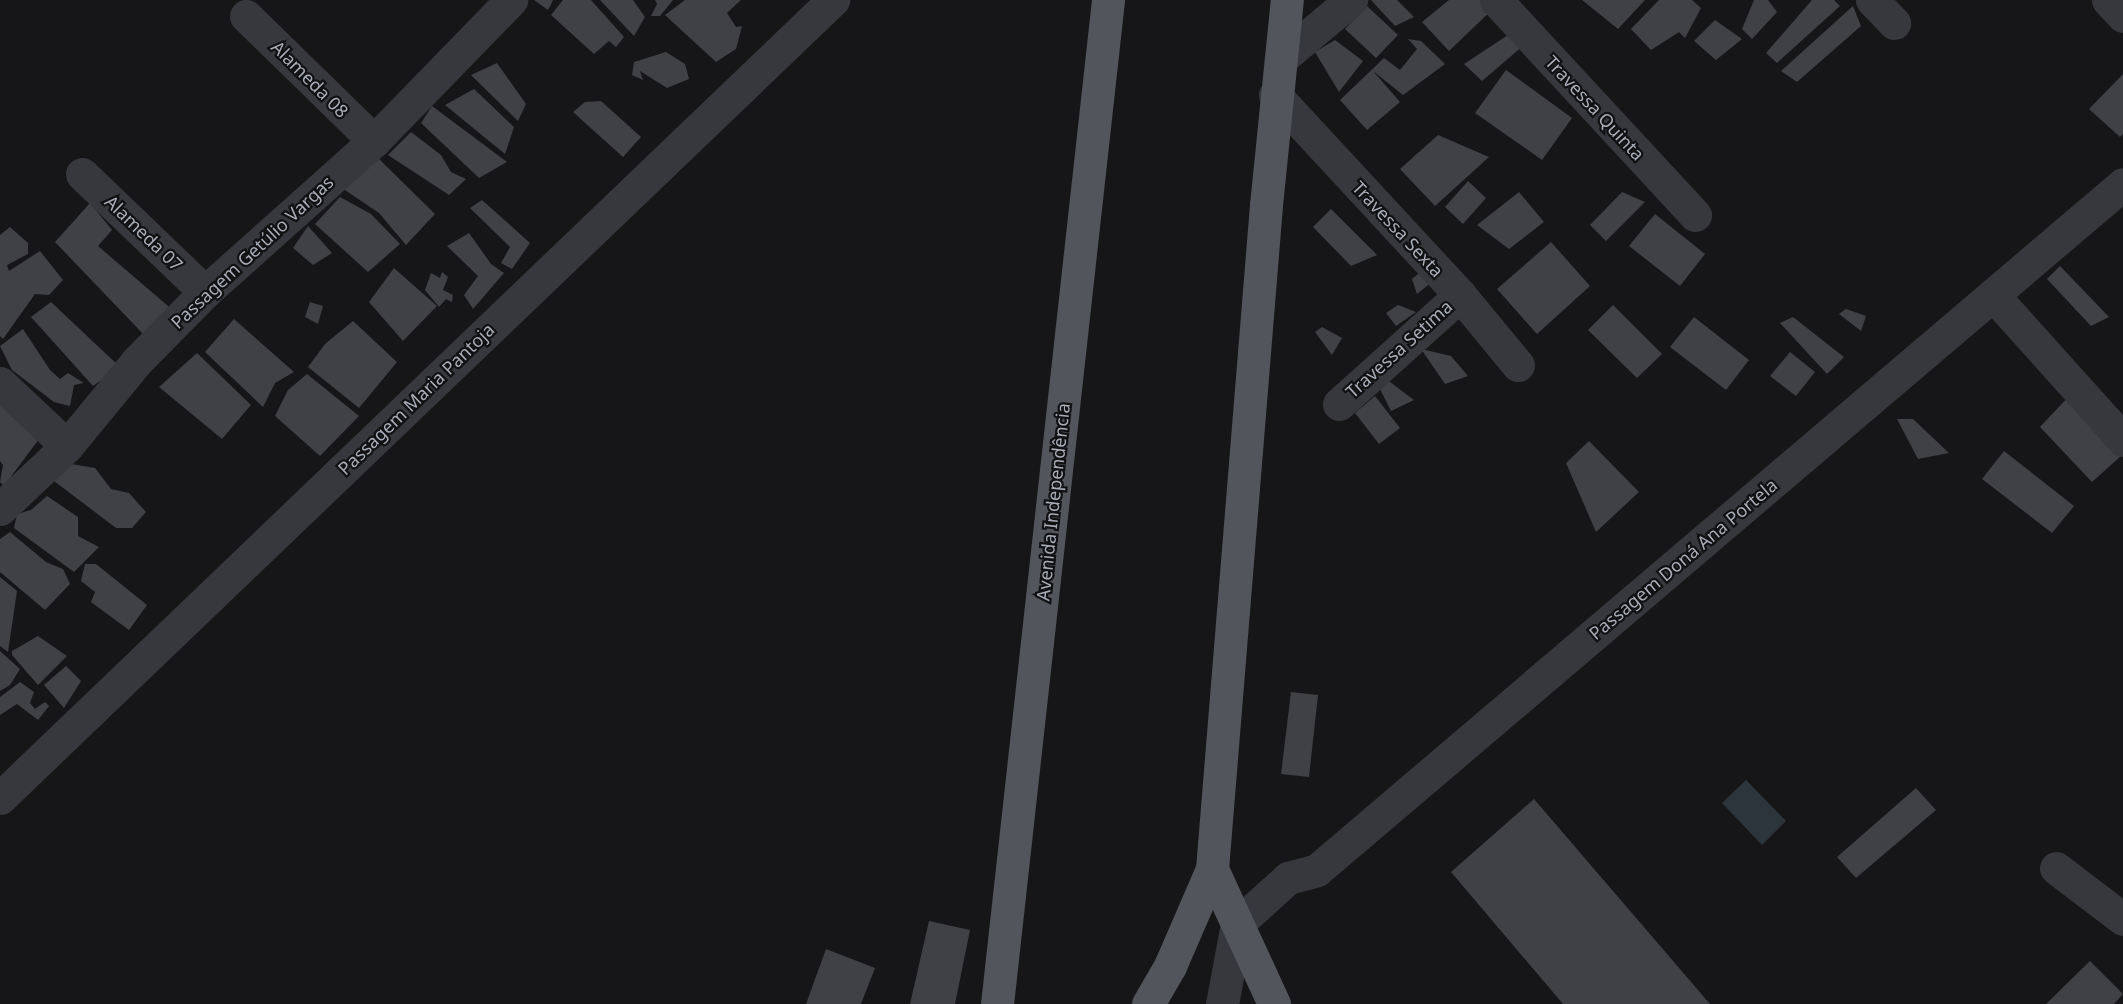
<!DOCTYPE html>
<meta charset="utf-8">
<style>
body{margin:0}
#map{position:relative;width:2123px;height:1004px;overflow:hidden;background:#161618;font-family:"Noto Sans",sans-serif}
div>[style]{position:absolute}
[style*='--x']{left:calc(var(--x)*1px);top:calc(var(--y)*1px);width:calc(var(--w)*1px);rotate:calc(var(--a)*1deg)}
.water>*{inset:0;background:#2c353c}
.building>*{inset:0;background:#404145}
.minor>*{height:33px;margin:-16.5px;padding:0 16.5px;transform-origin:16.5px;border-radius:16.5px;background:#37383d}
.major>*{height:33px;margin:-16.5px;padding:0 16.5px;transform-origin:16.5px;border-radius:16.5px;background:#53555c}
span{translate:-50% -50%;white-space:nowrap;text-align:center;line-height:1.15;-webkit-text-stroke:4.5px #111113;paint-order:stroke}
.street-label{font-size:18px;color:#a8adb8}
</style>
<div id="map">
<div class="water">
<div style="clip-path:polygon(1746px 780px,1786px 821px,1762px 845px,1722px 803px)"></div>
</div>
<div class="building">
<div style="clip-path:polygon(534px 0,553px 0,548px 10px)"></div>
<div style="clip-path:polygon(563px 0,591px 0,624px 37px,616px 47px,609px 41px,594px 54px,551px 15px)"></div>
<div style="clip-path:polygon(600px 0,633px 0,645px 17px,634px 36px)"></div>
<div style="clip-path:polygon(655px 0,673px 0,660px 16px,651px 16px,657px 4px)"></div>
<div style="clip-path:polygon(685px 0,741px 0,727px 13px,736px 27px,742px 26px,736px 49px,716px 62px,665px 15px)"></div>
<div style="clip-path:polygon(1371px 0,1397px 0,1414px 17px,1395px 26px)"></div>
<div style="clip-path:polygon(1449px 0,1490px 0,1496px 6px,1449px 51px,1422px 22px)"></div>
<div style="clip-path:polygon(1582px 0,1645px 0,1618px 29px)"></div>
<div style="clip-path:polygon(1659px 0,1692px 0,1701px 8px,1685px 38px,1679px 32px,1651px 50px,1631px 29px)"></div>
<div style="clip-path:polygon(1754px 0,1768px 0,1777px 12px,1752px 39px,1742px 29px)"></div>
<div style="clip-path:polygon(1812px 0,1834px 0,1840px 6px,1777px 63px,1766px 53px)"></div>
<div style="clip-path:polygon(1367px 6px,1398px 35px,1376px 58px,1345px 29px)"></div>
<div style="clip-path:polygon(1853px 6px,1861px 26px,1797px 82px,1781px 71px)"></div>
<div style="clip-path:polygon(1715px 20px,1742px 39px,1716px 60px,1694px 41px)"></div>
<div style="clip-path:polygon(1508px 35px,1524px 45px,1482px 81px,1464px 64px)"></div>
<div style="clip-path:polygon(1408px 39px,1421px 41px,1445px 64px,1403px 95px,1373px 71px,1400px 102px,1367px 130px,1340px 100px,1384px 58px,1400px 70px,1417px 49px)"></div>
<div style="clip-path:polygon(1335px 40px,1363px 61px,1339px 92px,1315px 52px)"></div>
<div style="clip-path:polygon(666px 52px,685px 64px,689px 79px,667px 88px,640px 71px,643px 80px,632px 75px,634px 62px)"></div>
<div style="clip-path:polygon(497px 63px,526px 104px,518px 121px,471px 75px)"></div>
<div style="clip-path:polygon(1506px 70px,1572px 118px,1542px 160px,1475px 113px)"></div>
<div style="clip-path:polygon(2123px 74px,2123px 134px,2120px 137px,2089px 109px)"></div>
<div style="clip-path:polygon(474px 89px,514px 127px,505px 154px,445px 105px)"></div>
<div style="clip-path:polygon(601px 101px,641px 137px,623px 157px,573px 112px,585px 102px)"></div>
<div style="clip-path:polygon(432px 106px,507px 162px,479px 178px,421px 123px)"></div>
<div style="clip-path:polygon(411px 132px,441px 155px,451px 172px,466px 179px,449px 195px,388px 155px)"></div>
<div style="clip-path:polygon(1438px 135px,1489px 157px,1435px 206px,1400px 169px)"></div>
<div style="clip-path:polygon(376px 156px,435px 214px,406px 245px,379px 213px,342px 188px)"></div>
<div style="clip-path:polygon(1468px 181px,1486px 198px,1463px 224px,1445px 207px)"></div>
<div style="clip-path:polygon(1519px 192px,1544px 222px,1509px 249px,1477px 225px)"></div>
<div style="clip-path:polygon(1622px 192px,1645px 202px,1606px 241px,1590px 225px)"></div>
<div style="clip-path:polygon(340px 197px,371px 214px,400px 244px,368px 272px,315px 224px)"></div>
<div style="clip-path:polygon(482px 200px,530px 243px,512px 269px,501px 263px,510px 247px,470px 208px)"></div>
<div style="clip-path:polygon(90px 203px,112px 230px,98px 246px,175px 312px,146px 337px,55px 242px)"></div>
<div style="clip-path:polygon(1331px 209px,1377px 255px,1351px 266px,1313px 227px)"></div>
<div style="clip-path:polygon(1655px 214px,1705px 254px,1680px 286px,1629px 246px)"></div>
<div style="clip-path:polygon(308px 226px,332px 253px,313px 265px,293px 248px)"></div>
<div style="clip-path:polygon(10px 227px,28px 243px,28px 254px,7px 265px,9px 271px,40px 251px,63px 280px,49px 295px,35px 294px,3px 339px,0 336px,0 235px)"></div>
<div style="clip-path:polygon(469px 233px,491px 264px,504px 273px,473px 309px,464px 295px,478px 276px,447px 246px)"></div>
<div style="clip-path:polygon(1551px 242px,1590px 286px,1537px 334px,1497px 289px)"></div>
<div style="clip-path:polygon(2060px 266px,2109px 317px,2091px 326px,2047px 279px)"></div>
<div style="clip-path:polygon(394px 268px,437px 306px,403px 341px,369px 302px)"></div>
<div style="clip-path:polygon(1424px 269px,1433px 281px,1417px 294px,1412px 279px)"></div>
<div style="clip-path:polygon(442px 272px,448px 277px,443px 290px,453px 295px,452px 302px,446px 299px,439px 307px,425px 290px,431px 273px,440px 278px)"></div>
<div style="clip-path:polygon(51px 302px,120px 367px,93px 386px,31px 317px)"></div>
<div style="clip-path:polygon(310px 302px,323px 306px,318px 324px,305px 317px)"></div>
<div style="clip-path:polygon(1398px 305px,1416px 312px,1396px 326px,1386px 313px)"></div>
<div style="clip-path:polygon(1613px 305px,1662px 354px,1637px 378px,1588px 330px)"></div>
<div style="clip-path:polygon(1846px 309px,1866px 316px,1861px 331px,1839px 314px)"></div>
<div style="clip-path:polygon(1694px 317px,1749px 360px,1726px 390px,1670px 347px)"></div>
<div style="clip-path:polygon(1793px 317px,1844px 357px,1827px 374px,1780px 323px)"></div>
<div style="clip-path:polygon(234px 319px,294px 372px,275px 383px,263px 407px,205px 352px)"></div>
<div style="clip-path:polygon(353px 321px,397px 362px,359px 408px,308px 367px,325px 344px)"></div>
<div style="clip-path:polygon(1322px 327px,1342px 338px,1332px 355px,1315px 332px)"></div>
<div style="clip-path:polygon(23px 329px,50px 370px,60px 379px,68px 373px,84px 383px,74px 385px,70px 406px,54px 402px,12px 370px,0 346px)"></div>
<div style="clip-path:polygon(1421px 349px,1451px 356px,1468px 376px,1445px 384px)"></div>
<div style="clip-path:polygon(1790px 352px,1815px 372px,1796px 396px,1770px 376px)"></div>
<div style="clip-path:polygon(197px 353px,251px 405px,222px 439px,159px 387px)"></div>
<div style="clip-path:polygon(307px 374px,359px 416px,320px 456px,275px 416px,288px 390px)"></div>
<div style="clip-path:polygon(1386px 379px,1414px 400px,1391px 411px,1377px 383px)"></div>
<div style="clip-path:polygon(2070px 395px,2122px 455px,2092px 482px,2040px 427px)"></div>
<div style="clip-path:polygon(1375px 396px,1400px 428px,1379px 444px,1355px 413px)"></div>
<div style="clip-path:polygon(0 401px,42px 435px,4px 486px,0 482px,3px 465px,0 461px)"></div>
<div style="clip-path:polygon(1897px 419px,1913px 419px,1949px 453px,1918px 459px)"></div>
<div style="clip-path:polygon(1589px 441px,1639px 492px,1596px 532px,1566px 463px)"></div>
<div style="clip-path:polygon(2004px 451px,2074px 506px,2052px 533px,1982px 479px)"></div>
<div style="clip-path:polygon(65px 463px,95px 468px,111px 489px,129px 493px,146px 512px,132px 528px,116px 528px,54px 481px)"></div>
<div style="clip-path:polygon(47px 496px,78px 517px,78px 536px,99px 547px,74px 572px,14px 528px,17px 514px,31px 510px)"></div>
<div style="clip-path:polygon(10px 532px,46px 562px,63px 569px,70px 584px,45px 610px,0 572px,0 539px)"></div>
<div style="clip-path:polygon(85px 564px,96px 564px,147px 605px,129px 630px,91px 602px,95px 592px,81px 581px)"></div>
<div style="clip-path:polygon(0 577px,17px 591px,8px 652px,0 646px)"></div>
<div style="clip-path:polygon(38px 636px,67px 656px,38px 685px,12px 655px,12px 651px)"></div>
<div style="clip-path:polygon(0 651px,20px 669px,10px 685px,0 691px)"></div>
<div style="clip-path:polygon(66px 666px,81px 681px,64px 708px,44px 685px)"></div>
<div style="clip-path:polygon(20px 682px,34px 692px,30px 703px,35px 709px,45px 702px,49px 706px,38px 720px,17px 704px,0 715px,0 697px)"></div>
<div style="clip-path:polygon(1291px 692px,1318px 695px,1309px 777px,1281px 774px)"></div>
<div style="clip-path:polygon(1916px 788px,1936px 810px,1856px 878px,1837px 857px)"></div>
<div style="clip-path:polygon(1534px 799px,1710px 1004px,1563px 1004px,1451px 872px)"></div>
<div style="clip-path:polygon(929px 921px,970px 930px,955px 1004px,910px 1004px)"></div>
<div style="clip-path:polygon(826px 949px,875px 968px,861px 1004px,806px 1004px)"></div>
<div style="clip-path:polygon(2090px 961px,2123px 994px,2114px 1004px,2046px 1004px)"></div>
</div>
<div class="minor">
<div style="--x:1496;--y:0;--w:293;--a:47.2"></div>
<div style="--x:1872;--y:0;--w:32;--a:46"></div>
<div style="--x:2108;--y:0;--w:22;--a:47"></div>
<div style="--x:246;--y:16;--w:179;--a:44.3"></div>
<div style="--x:1283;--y:57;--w:89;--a:-40"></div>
<div style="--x:1275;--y:95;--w:272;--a:47.2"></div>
<div style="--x:1460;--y:295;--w:91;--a:50.4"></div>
<div style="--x:82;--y:174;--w:170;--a:43.8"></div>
<div style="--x:1993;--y:295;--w:195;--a:48.1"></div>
<div style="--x:0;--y:383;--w:92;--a:43.2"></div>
<div style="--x:1339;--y:404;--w:163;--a:-42"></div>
<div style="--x:0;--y:509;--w:92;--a:-43.2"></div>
<div style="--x:67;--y:446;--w:110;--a:-50.5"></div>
<div style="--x:137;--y:361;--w:97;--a:-45.4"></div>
<div style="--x:205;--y:292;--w:227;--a:-41.8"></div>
<div style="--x:374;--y:141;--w:197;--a:-45.8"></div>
<div style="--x:0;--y:798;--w:1154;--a:-43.77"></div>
<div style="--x:2056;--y:868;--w:84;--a:37.3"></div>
<div style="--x:1222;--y:1004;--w:81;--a:-79.4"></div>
<div style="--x:1237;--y:924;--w:69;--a:-42"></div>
<div style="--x:1288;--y:878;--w:30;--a:-15"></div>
<div style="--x:1317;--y:870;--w:1058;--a:-40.4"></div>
</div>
<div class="major">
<div style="--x:1212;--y:869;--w:149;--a:65.3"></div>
<div style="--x:997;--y:1004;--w:1010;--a:-83.69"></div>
<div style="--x:1148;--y:1004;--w:44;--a:-59.9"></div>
<div style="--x:1170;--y:966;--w:106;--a:-66.6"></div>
<div style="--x:1212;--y:869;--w:666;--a:-85.35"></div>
<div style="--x:1266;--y:205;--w:206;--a:-84.2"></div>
</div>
<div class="street-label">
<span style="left:310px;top:79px;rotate:45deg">Alameda 08</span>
<span style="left:1595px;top:108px;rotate:47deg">Travessa Quinta</span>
<span style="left:1398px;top:229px;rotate:47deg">Travessa Sexta</span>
<span style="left:144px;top:233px;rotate:44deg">Alameda 07</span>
<span style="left:252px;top:252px;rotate:-43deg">Passagem Getúlio Vargas</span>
<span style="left:1399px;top:349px;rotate:-42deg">Travessa Setima</span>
<span style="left:416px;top:399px;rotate:-44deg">Passagem Maria Pantoja</span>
<span style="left:1053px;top:502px;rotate:-84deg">Avenida Independência</span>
<span style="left:1683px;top:559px;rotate:-40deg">Passagem Doná Ana Portela</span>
</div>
</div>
